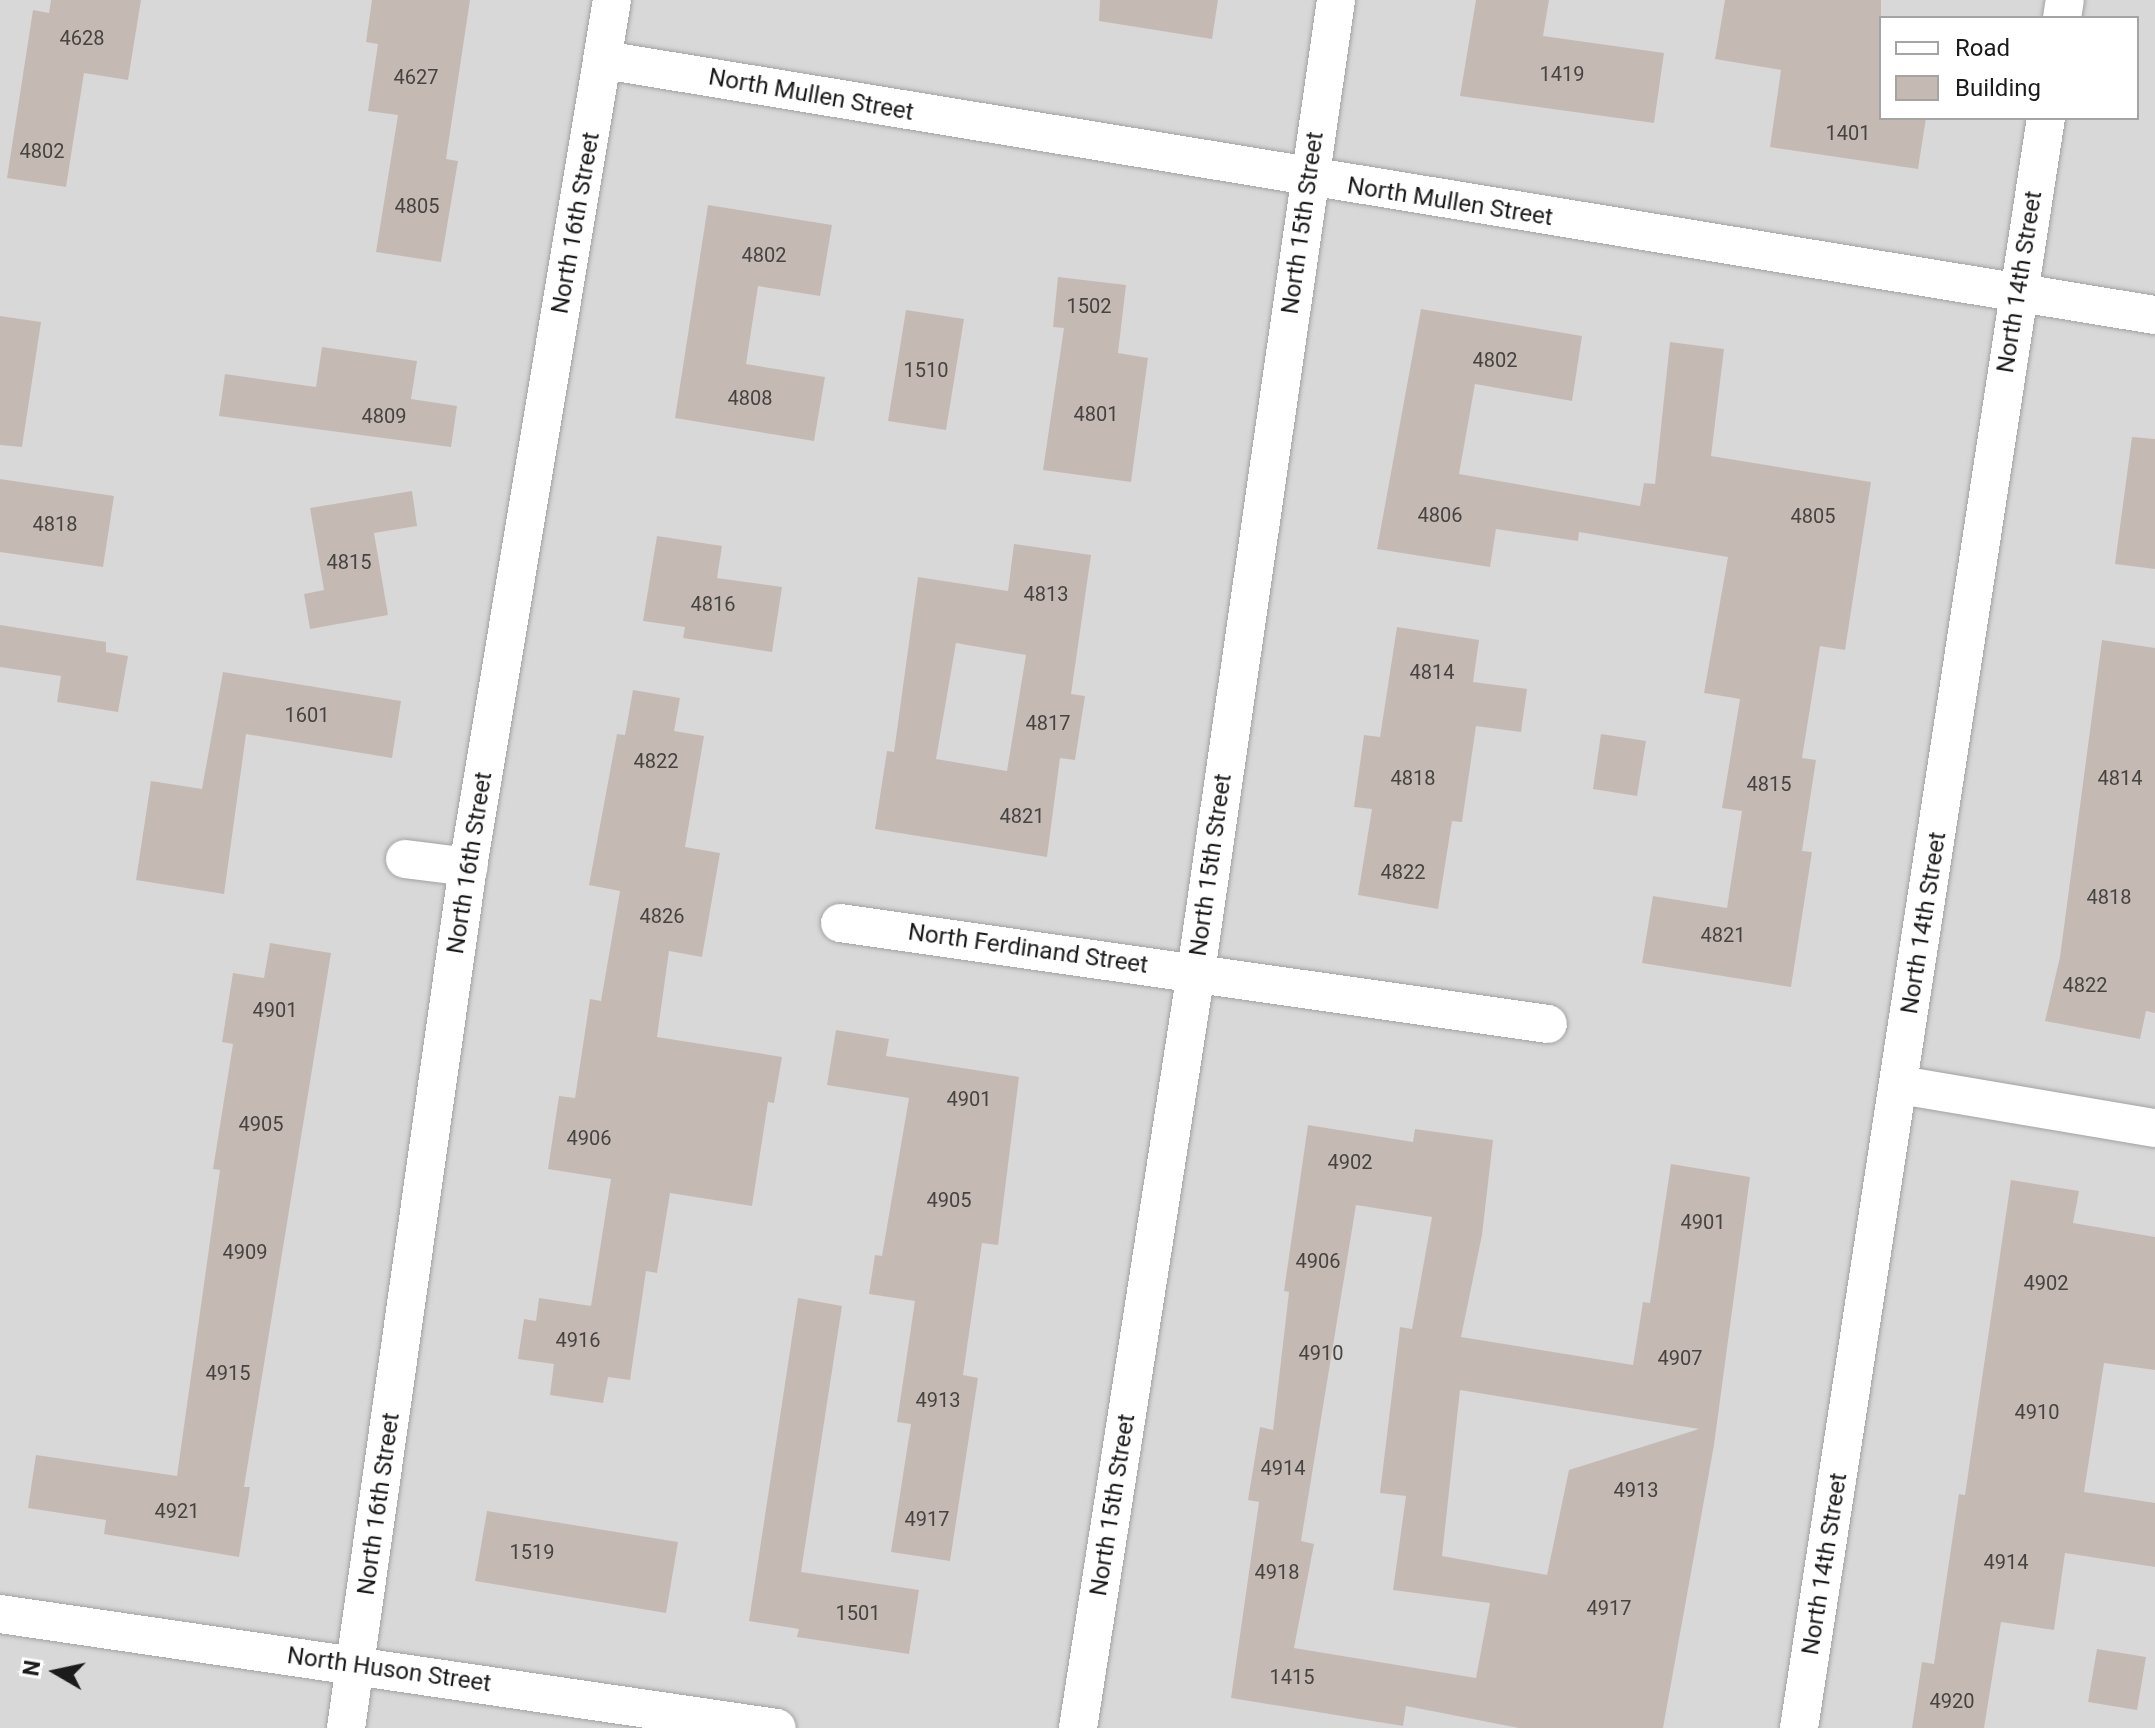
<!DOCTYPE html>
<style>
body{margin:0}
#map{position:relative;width:2155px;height:1728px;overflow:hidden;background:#ede8df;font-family:Roboto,sans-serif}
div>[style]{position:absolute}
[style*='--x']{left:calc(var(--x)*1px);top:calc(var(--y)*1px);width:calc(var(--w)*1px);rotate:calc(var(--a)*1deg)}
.residential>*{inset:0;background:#d9d8d8}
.building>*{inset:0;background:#c5bab3}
.roads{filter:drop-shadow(0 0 2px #a2a2a2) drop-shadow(0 0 2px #a2a2a2)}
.street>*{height:38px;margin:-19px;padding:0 19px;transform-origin:19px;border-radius:19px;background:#fff}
span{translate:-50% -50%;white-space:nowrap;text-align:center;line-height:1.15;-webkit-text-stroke:6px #fff;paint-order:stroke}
.number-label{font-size:20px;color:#464341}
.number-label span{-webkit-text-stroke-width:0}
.street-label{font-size:24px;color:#1b1b1b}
.legend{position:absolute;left:1879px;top:16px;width:260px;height:104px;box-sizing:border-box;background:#fff;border:2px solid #a4a4a4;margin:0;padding:10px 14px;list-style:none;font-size:24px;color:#1b1b1b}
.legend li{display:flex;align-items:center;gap:16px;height:40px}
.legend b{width:40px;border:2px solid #a4a4a4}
.north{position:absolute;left:16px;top:1632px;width:80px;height:80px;-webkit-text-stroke:6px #fff;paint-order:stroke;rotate:279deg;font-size:22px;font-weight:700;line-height:32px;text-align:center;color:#1b1b1b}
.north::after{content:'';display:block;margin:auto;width:28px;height:36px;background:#1b1b1b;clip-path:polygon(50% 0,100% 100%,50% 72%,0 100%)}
</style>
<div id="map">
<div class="residential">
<div style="clip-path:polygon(evenodd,0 0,2155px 0,2155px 1728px,0 1728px,0 0,1881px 18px,2137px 18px,2137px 118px,1881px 118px,1881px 18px)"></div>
</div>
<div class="building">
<div style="clip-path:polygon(51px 0,141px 0,128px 80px,84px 73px,66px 187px,7px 178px,33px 10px,49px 13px)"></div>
<div style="clip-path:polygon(372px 0,470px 0,446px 159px,458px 161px,441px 262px,376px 252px,398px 115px,368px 111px,378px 44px,366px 42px)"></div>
<div style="clip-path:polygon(1100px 0,1218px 0,1212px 39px,1099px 21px)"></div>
<div style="clip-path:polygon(1476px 0,1549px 0,1543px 36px,1664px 53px,1654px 123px,1460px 96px)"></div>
<div style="clip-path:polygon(1725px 0,1881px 0,1881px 118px,1926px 118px,1918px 169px,1770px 147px,1781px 70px,1715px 59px)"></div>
<div style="clip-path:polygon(708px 205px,832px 225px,820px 296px,758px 286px,746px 364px,825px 377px,814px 441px,675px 418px)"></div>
<div style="clip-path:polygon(1058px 277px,1126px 285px,1118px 353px,1148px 358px,1131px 482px,1043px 470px,1064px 328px,1053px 327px)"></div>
<div style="clip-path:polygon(1421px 309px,1582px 336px,1572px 401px,1475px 384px,1459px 474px,1640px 506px,1644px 483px,1655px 484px,1670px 342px,1724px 349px,1711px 456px,1871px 482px,1845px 650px,1820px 646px,1802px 758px,1816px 760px,1802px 851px,1812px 852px,1791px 987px,1642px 963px,1653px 896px,1727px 908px,1742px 811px,1722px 808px,1740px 699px,1704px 693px,1728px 557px,1579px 532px,1578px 541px,1496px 529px,1490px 567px,1377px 549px)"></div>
<div style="clip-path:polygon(906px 310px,964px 319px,946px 430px,888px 421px)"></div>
<div style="clip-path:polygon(0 316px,41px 322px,22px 447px,0 445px)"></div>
<div style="clip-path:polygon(322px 347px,417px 361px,411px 399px,457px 406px,451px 447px,219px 416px,225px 374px,316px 387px)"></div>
<div style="clip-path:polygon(2132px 437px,2155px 439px,2155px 569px,2115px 564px)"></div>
<div style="clip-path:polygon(0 479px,114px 496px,103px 567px,0 552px)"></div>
<div style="clip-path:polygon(412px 491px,417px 526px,374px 533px,388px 615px,310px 629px,304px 594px,324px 590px,310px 508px)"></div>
<div style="clip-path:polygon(657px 536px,722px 546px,717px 578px,782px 587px,772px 652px,683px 638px,685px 627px,643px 621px)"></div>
<div style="clip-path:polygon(evenodd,1014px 544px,1091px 555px,1071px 694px,1085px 696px,1075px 760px,1060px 758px,1047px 857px,875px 829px,887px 751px,894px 752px,918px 577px,1008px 591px,1014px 544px,956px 643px,1026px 655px,1007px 771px,936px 759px,956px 643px)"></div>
<div style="clip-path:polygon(0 625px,106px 642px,106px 652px,128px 656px,118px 712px,57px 702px,61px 676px,0 667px)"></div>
<div style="clip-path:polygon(1397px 627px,1479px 640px,1473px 682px,1527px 689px,1521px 732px,1476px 726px,1462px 822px,1452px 821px,1438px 909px,1358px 895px,1372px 809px,1354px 807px,1364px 735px,1380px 737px)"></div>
<div style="clip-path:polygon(2102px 640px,2155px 648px,2155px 1013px,2146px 1011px,2140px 1039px,2045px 1021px,2060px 957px)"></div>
<div style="clip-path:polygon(223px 672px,401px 701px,392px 758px,246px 734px,224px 894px,136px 880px,151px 781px,202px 789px)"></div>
<div style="clip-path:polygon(633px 690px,680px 698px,674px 731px,704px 736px,685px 847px,720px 853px,702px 957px,669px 951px,657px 1037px,782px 1057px,774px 1103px,768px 1102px,752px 1206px,670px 1193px,657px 1273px,646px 1271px,630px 1380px,608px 1377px,603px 1403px,550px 1395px,554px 1364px,518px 1359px,524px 1319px,536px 1321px,539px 1298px,591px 1306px,611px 1179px,548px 1169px,559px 1096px,575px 1098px,590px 999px,601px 1001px,620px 891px,589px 885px,617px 734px,625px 735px)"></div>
<div style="clip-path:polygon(1601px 734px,1646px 741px,1637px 796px,1593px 789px)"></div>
<div style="clip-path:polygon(270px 943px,331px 953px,244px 1487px,250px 1487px,239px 1557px,104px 1534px,106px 1520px,28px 1508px,36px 1455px,177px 1476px,220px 1170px,213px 1169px,233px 1044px,222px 1042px,233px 973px,264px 978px)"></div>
<div style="clip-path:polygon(836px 1030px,889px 1039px,886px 1056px,1019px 1077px,998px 1245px,982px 1243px,963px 1375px,978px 1378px,950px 1561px,891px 1552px,911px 1424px,897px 1422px,915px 1301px,869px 1294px,875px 1255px,882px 1256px,909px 1098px,827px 1085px)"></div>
<div style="clip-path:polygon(evenodd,1308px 1125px,1413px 1142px,1415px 1129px,1493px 1140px,1482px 1235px,1461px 1337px,1633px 1365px,1643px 1302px,1650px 1303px,1671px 1164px,1750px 1177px,1714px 1445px,1663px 1728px,1519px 1728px,1406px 1706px,1403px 1726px,1231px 1698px,1259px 1502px,1248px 1500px,1260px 1427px,1273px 1430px,1289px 1292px,1284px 1291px,1308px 1125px,1356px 1205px,1432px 1217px,1412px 1329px,1400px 1327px,1380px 1493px,1406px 1496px,1393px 1590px,1490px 1603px,1476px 1678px,1294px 1648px,1314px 1544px,1301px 1541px,1356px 1205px,1308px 1125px,1460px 1390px,1699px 1429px,1569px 1470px,1547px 1575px,1442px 1556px,1460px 1390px)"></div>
<div style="clip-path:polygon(2011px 1180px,2079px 1191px,2073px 1223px,2155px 1237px,2155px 1370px,2104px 1363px,2084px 1492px,2155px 1503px,2155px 1567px,2065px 1553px,2054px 1630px,2001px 1622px,1984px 1728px,1912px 1728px,1922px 1662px,1934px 1664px,1959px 1494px,1965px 1495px)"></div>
<div style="clip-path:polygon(798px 1298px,842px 1306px,801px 1572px,919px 1590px,909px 1654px,797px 1637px,799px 1629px,749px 1621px)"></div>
<div style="clip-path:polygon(487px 1511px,678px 1542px,666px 1613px,475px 1581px)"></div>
<div style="clip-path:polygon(2097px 1649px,2146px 1657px,2137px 1710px,2088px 1702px)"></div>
</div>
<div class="roads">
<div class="street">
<div style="--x:2062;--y:18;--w:18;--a:-81"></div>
<div style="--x:604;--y:60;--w:1572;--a:9.34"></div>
<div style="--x:405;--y:859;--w:64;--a:7.2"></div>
<div style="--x:840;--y:923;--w:715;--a:8.12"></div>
<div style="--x:1900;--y:1085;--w:259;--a:9.6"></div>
<div style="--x:0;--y:1614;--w:785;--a:8.35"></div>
<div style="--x:346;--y:1728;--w:870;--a:-81.94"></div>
<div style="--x:468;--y:867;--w:879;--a:-80.57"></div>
<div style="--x:1078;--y:1728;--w:765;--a:-81.13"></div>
<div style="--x:1196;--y:972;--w:982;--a:-81.8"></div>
<div style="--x:1799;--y:1728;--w:1629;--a:-81.28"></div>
</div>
</div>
<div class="number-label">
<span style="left:82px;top:38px">4628</span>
<span style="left:1562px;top:74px">1419</span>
<span style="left:416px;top:77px">4627</span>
<span style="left:1848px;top:133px">1401</span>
<span style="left:42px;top:151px">4802</span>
<span style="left:417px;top:206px">4805</span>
<span style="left:764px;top:255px">4802</span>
<span style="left:1089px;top:306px">1502</span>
<span style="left:1495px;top:360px">4802</span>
<span style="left:926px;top:370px">1510</span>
<span style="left:750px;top:398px">4808</span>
<span style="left:1096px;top:414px">4801</span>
<span style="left:384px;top:416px">4809</span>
<span style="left:1440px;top:515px">4806</span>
<span style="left:1813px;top:516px">4805</span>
<span style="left:55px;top:524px">4818</span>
<span style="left:349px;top:562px">4815</span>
<span style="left:1046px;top:594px">4813</span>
<span style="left:713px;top:604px">4816</span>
<span style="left:1432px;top:672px">4814</span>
<span style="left:307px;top:715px">1601</span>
<span style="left:1048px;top:723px">4817</span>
<span style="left:656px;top:761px">4822</span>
<span style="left:1413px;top:778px">4818</span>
<span style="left:2120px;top:778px">4814</span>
<span style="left:1769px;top:784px">4815</span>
<span style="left:1022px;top:816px">4821</span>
<span style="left:1403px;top:872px">4822</span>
<span style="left:2109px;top:897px">4818</span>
<span style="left:662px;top:916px">4826</span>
<span style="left:1723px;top:935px">4821</span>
<span style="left:2085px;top:985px">4822</span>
<span style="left:275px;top:1010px">4901</span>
<span style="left:969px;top:1099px">4901</span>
<span style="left:261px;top:1124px">4905</span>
<span style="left:589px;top:1138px">4906</span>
<span style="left:1350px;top:1162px">4902</span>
<span style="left:949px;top:1200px">4905</span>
<span style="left:1703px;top:1222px">4901</span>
<span style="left:245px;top:1252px">4909</span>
<span style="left:1318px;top:1261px">4906</span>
<span style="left:2046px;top:1283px">4902</span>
<span style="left:578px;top:1340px">4916</span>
<span style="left:1321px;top:1353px">4910</span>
<span style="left:1680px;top:1358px">4907</span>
<span style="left:228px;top:1373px">4915</span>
<span style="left:938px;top:1400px">4913</span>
<span style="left:2037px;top:1412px">4910</span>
<span style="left:1283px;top:1468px">4914</span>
<span style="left:1636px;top:1490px">4913</span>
<span style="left:177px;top:1511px">4921</span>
<span style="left:927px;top:1519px">4917</span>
<span style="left:532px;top:1552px">1519</span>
<span style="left:2006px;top:1562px">4914</span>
<span style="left:1277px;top:1572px">4918</span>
<span style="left:1609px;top:1608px">4917</span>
<span style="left:858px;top:1613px">1501</span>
<span style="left:1292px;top:1677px">1415</span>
<span style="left:1952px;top:1701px">4920</span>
</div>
<div class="street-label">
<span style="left:811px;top:95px;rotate:10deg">North Mullen Street</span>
<span style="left:1450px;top:202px;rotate:9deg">North Mullen Street</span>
<span style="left:576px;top:223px;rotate:-80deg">North 16th Street</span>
<span style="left:1303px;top:223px;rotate:-82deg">North 15th Street</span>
<span style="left:2020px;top:282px;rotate:-81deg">North 14th Street</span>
<span style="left:470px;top:863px;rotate:-81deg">North 16th Street</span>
<span style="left:1211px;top:865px;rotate:-82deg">North 15th Street</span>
<span style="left:1924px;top:923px;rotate:-81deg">North 14th Street</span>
<span style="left:1028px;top:949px;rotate:8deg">North Ferdinand Street</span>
<span style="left:379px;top:1504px;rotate:-82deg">North 16th Street</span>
<span style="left:1113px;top:1505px;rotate:-81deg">North 15th Street</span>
<span style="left:1825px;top:1564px;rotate:-81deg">North 14th Street</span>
<span style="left:389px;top:1670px;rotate:8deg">North Huson Street</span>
</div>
<ul class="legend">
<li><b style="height:10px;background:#fff"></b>Road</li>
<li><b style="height:22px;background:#c5bab3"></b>Building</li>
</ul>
<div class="north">N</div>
</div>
